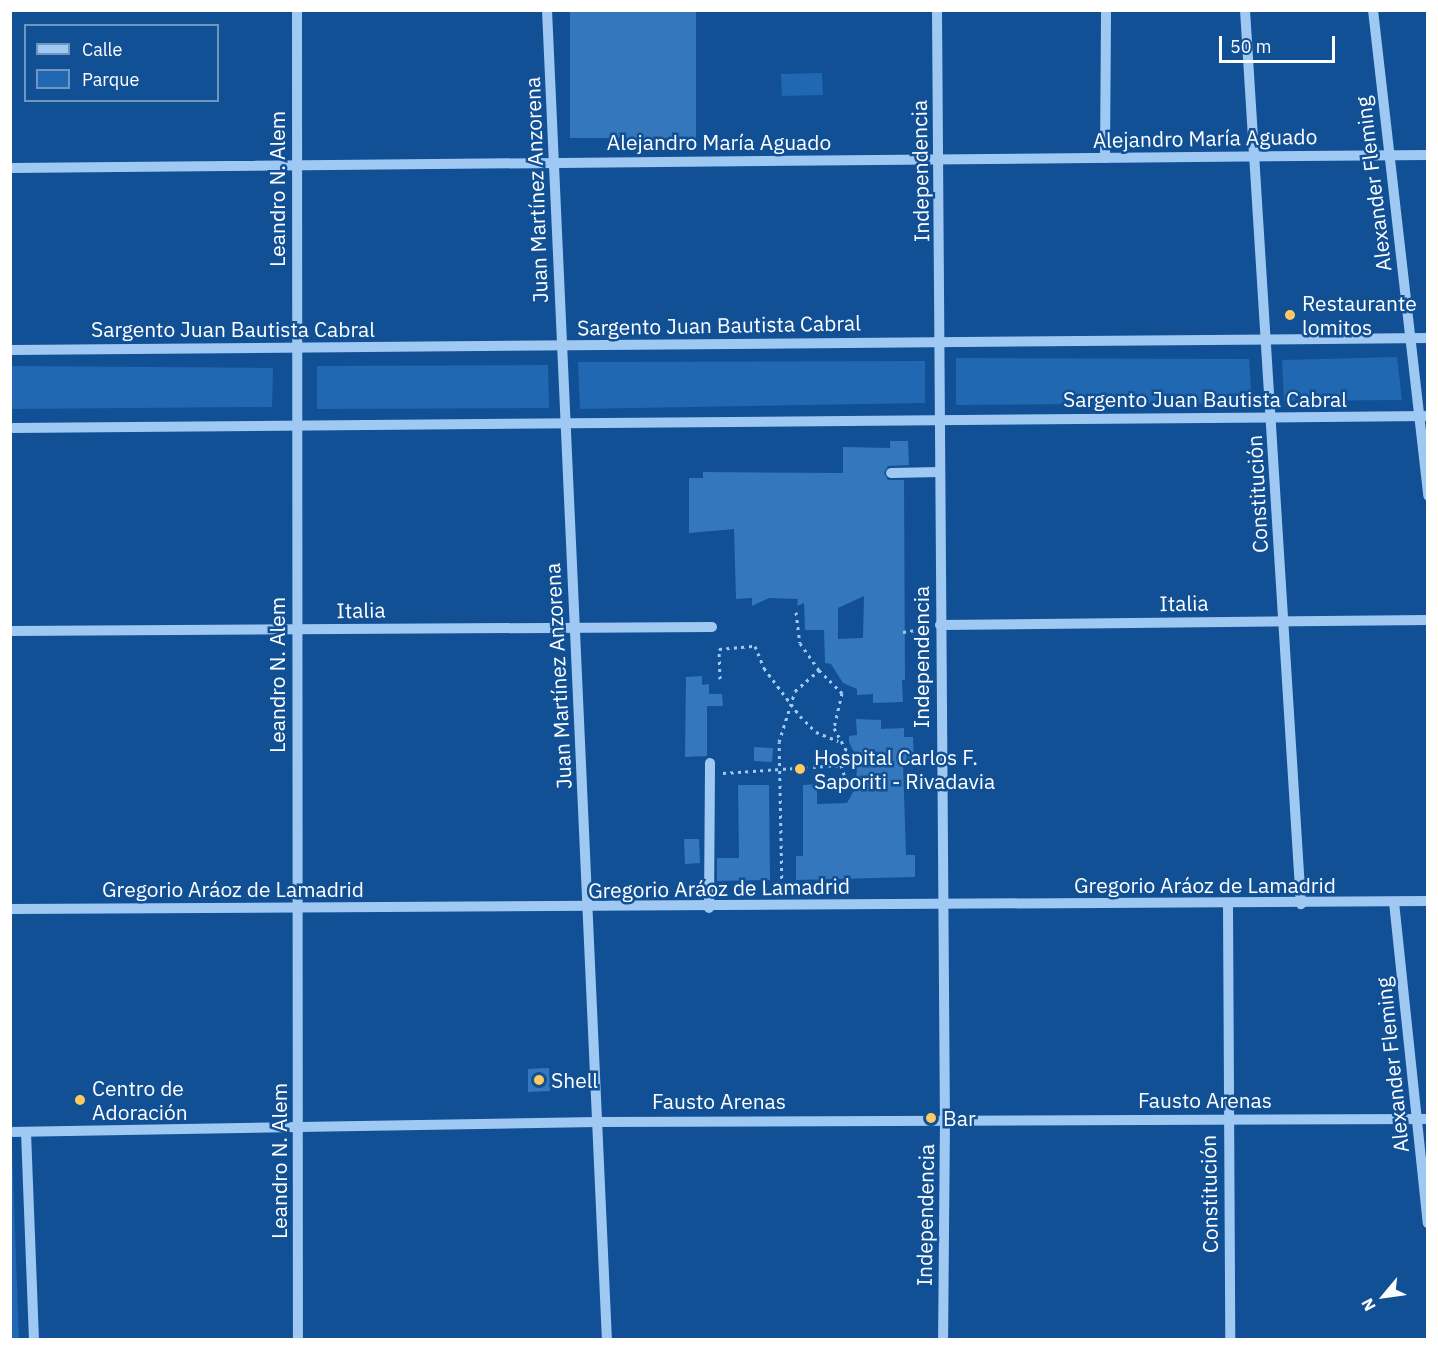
<!DOCTYPE html>
<meta charset="utf-8">
<style>
body{margin:0}
#map{position:relative;width:1438px;height:1350px;overflow:hidden;background:#115094;font-family:"IBM Plex Sans",sans-serif}
div>[style]{position:absolute}
[style*='--x']{left:calc(var(--x)*1px);top:calc(var(--y)*1px);width:calc(var(--w)*1px);rotate:calc(var(--a)*1deg)}
.green>*{inset:0;background:#2068b2}
.building>*{inset:0;background:#3577bc}
.path>*{height:3px;margin-top:-1.5px;transform-origin:0;background:repeating-linear-gradient(90deg,#9fc9f3 0 3px,transparent 0 7.5px)}
.minor>*{height:10px;margin:-5px;padding:0 5px;transform-origin:5px;border-radius:5px;background:#9fc9f3}
.dots>*{width:16px;height:16px;translate:-50% -50%;box-sizing:border-box;border:3px solid #115094;border-radius:50%}
span{translate:-50% -50%;white-space:nowrap;text-align:center;line-height:1.15;-webkit-text-stroke:5px #115094;paint-order:stroke}
.street-label{font-size:21px;color:#fff}
.poi-label{font-size:21px;color:#fff}
.left{translate:0 -50%;text-align:left}
.frame{position:absolute;inset:0;border:12px solid #fff;pointer-events:none}
.legend{position:absolute;left:24px;top:24px;width:195px;height:78px;box-sizing:border-box;background:#115094;border:2px solid #7096bf;margin:0;padding:8px 10px;list-style:none;font-size:18px;color:#fff}
.legend li{display:flex;align-items:center;gap:12px;height:30px}
.legend b{width:30px;border:2px solid #7096bf}
.north{position:absolute;left:1354px;top:1266px;width:60px;height:60px;-webkit-text-stroke:4px #115094;paint-order:stroke;rotate:241deg;font-size:16px;font-weight:700;line-height:24px;text-align:center;color:#fff}
.north::after{content:'';display:block;margin:auto;width:21px;height:27px;background:#fff;clip-path:polygon(50% 0,100% 100%,50% 72%,0 100%)}
.scale{position:absolute;left:1219px;top:36px;width:116px;height:27px;box-sizing:border-box;border:3px solid #fff;border-top:0;padding-left:8px;font-size:18px;line-height:21px;white-space:nowrap;color:#fff;-webkit-text-stroke:4px #115094;paint-order:stroke}
</style>
<div id="map">
<div class="green">
<div style="clip-path:polygon(822px 73px,823px 95px,782px 96px,781px 74px)"></div>
<div style="clip-path:polygon(1397px 357px,1402px 400px,1284px 401px,1282px 360px)"></div>
<div style="clip-path:polygon(956px 358px,1249px 359px,1252px 403px,956px 405px)"></div>
<div style="clip-path:polygon(925px 361px,925px 403px,580px 409px,578px 362px)"></div>
<div style="clip-path:polygon(548px 365px,549px 408px,317px 409px,317px 366px)"></div>
<div style="clip-path:polygon(11px 366px,273px 368px,272px 407px,11px 409px)"></div>
<div style="clip-path:polygon(11px 1148px,12px 1148px,19px 1340px,10px 1339px)"></div>
</div>
<div class="building">
<div style="clip-path:polygon(570px 10px,696px 10px,696px 138px,570px 138px)"></div>
<div style="clip-path:polygon(evenodd,890px 441px,908px 441px,909px 465px,888px 466px,884px 473px,888px 480px,904px 480px,905px 680px,902px 680px,903px 702px,873px 703px,873px 694px,857px 695px,857px 689px,843px 683px,831px 664px,825px 663px,824px 630px,805px 630px,804px 603px,797px 606px,798px 599px,769px 598px,752px 606px,752px 598px,736px 599px,734px 529px,689px 533px,689px 478px,703px 478px,703px 472px,843px 473px,843px 447px,890px 448px,890px 441px,864px 596px,863px 638px,838px 639px,838px 608px,864px 596px)"></div>
<div style="clip-path:polygon(702px 676px,702px 685px,709px 684px,709px 694px,722px 694px,723px 706px,707px 706px,707px 756px,685px 757px,686px 677px)"></div>
<div style="clip-path:polygon(856px 719px,881px 720px,881px 729px,904px 728px,904px 737px,913px 737px,914px 764px,903px 763px,906px 855px,915px 855px,915px 877px,796px 880px,796px 856px,803px 856px,803px 785px,817px 784px,817px 804px,847px 803px,856px 787px,857px 758px,849px 742px,849px 736px,857px 735px)"></div>
<div style="clip-path:polygon(754px 747px,773px 748px,772px 762px,754px 761px)"></div>
<div style="clip-path:polygon(738px 785px,769px 785px,770px 880px,717px 881px,717px 858px,739px 858px)"></div>
<div style="clip-path:polygon(684px 839px,699px 839px,700px 863px,685px 864px)"></div>
<div style="clip-path:polygon(549px 1068px,550px 1091px,528px 1092px,528px 1069px)"></div>
</div>
<div class="path">
<div style="--x:796;--y:612;--w:31;--a:83"></div>
<div style="--x:800;--y:643;--w:33;--a:55"></div>
<div style="--x:819;--y:670;--w:33;--a:45"></div>
<div style="--x:842;--y:693;--w:36;--a:103"></div>
<div style="--x:834;--y:728;--w:26;--a:61"></div>
<div style="--x:847;--y:751;--w:15;--a:113"></div>
<div style="--x:841;--y:765;--w:23;--a:72"></div>
<div style="--x:903;--y:632;--w:24;--a:-9"></div>
<div style="--x:720;--y:679;--w:30;--a:-92"></div>
<div style="--x:719;--y:649;--w:36;--a:-5"></div>
<div style="--x:755;--y:646;--w:24;--a:68"></div>
<div style="--x:764;--y:668;--w:60;--a:53.1"></div>
<div style="--x:800;--y:716;--w:23;--a:45"></div>
<div style="--x:816;--y:732;--w:24;--a:22"></div>
<div style="--x:723;--y:773;--w:118;--a:-3.9"></div>
<div style="--x:782;--y:893;--w:151;--a:-91.1"></div>
<div style="--x:779;--y:742;--w:53;--a:-72.6"></div>
<div style="--x:795;--y:691;--w:32;--a:-41"></div>
</div>
<div class="minor">
<div style="--x:297;--y:10;--w:1330;--a:89.96"></div>
<div style="--x:547;--y:10;--w:1331;--a:87.42"></div>
<div style="--x:937;--y:10;--w:1109;--a:89.59"></div>
<div style="--x:945;--y:1119;--w:221;--a:90.5"></div>
<div style="--x:1245;--y:10;--w:896;--a:86.42"></div>
<div style="--x:1373;--y:10;--w:489;--a:83.5"></div>
<div style="--x:1105;--y:158;--w:148;--a:-89.6"></div>
<div style="--x:10;--y:168;--w:1418;--a:-0.53"></div>
<div style="--x:10;--y:350;--w:1418;--a:-0.48"></div>
<div style="--x:10;--y:428;--w:1418;--a:-0.48"></div>
<div style="--x:891;--y:473;--w:49;--a:-1.2"></div>
<div style="--x:940;--y:625;--w:488;--a:-0.6"></div>
<div style="--x:10;--y:631;--w:702;--a:-0.33"></div>
<div style="--x:1394;--y:902;--w:323;--a:84"></div>
<div style="--x:1228;--y:904;--w:436;--a:89.7"></div>
<div style="--x:709;--y:908;--w:145;--a:-89.6"></div>
<div style="--x:10;--y:909;--w:1418;--a:-0.32"></div>
<div style="--x:10;--y:1132;--w:587;--a:-0.98"></div>
<div style="--x:597;--y:1122;--w:831;--a:-0.21"></div>
<div style="--x:26;--y:1132;--w:208;--a:87.8"></div>
</div>
<div class="dots">
<div style="left:1290px;top:315px;background:#ffca61"></div>
<div style="left:800px;top:769px;background:#ffca61"></div>
<div style="left:539px;top:1080px;background:#ffca61"></div>
<div style="left:80px;top:1100px;background:#ffca61"></div>
<div style="left:931px;top:1118px;background:#ffca61"></div>
</div>
<div class="street-label">
<span style="left:1205px;top:138px;rotate:-1deg">Alejandro María Aguado</span>
<span style="left:719px;top:142px">Alejandro María Aguado</span>
<span style="left:920px;top:171px;rotate:-91deg">Independencia</span>
<span style="left:1373px;top:184px;rotate:-97deg">Alexander Fleming</span>
<span style="left:277px;top:189px;rotate:-90deg">Leandro N. Alem</span>
<span style="left:536px;top:190px;rotate:-92deg">Juan Martínez Anzorena</span>
<span style="left:719px;top:325px;rotate:-1deg">Sargento Juan Bautista Cabral</span>
<span style="left:233px;top:329px">Sargento Juan Bautista Cabral</span>
<span style="left:1205px;top:399px">Sargento Juan Bautista Cabral</span>
<span style="left:1257px;top:494px;rotate:-93deg">Constitución</span>
<span style="left:1184px;top:603px;rotate:-1deg">Italia</span>
<span style="left:361px;top:610px;rotate:-1deg">Italia</span>
<span style="left:921px;top:657px;rotate:-90deg">Independencia</span>
<span style="left:277px;top:675px;rotate:-90deg">Leandro N. Alem</span>
<span style="left:558px;top:676px;rotate:-93deg">Juan Martínez Anzorena</span>
<span style="left:1205px;top:885px">Gregorio Aráoz de Lamadrid</span>
<span style="left:719px;top:888px;rotate:-1deg">Gregorio Aráoz de Lamadrid</span>
<span style="left:233px;top:889px">Gregorio Aráoz de Lamadrid</span>
<span style="left:1392px;top:1065px;rotate:-96deg">Alexander Fleming</span>
<span style="left:1205px;top:1100px">Fausto Arenas</span>
<span style="left:719px;top:1101px">Fausto Arenas</span>
<span style="left:279px;top:1161px;rotate:-90deg">Leandro N. Alem</span>
<span style="left:1209px;top:1194px;rotate:-91deg">Constitución</span>
<span style="left:925px;top:1215px;rotate:-89deg">Independencia</span>
</div>
<div class="poi-label">
<span class="left" style="left:1302px;top:315px">Restaurante<br>lomitos</span>
<span class="left" style="left:814px;top:769px">Hospital Carlos F.<br>Saporiti - Rivadavia</span>
<span class="left" style="left:551px;top:1080px">Shell</span>
<span class="left" style="left:92px;top:1100px">Centro de<br>Adoración</span>
<span class="left" style="left:943px;top:1118px">Bar</span>
</div>
<div class="frame"></div>
<ul class="legend">
<li><b style="height:8px;background:#9fc9f3"></b>Calle</li>
<li><b style="height:16px;background:#2068b2"></b>Parque</li>
</ul>
<div class="north">N</div>
<div class="scale">50 m</div>
</div>
